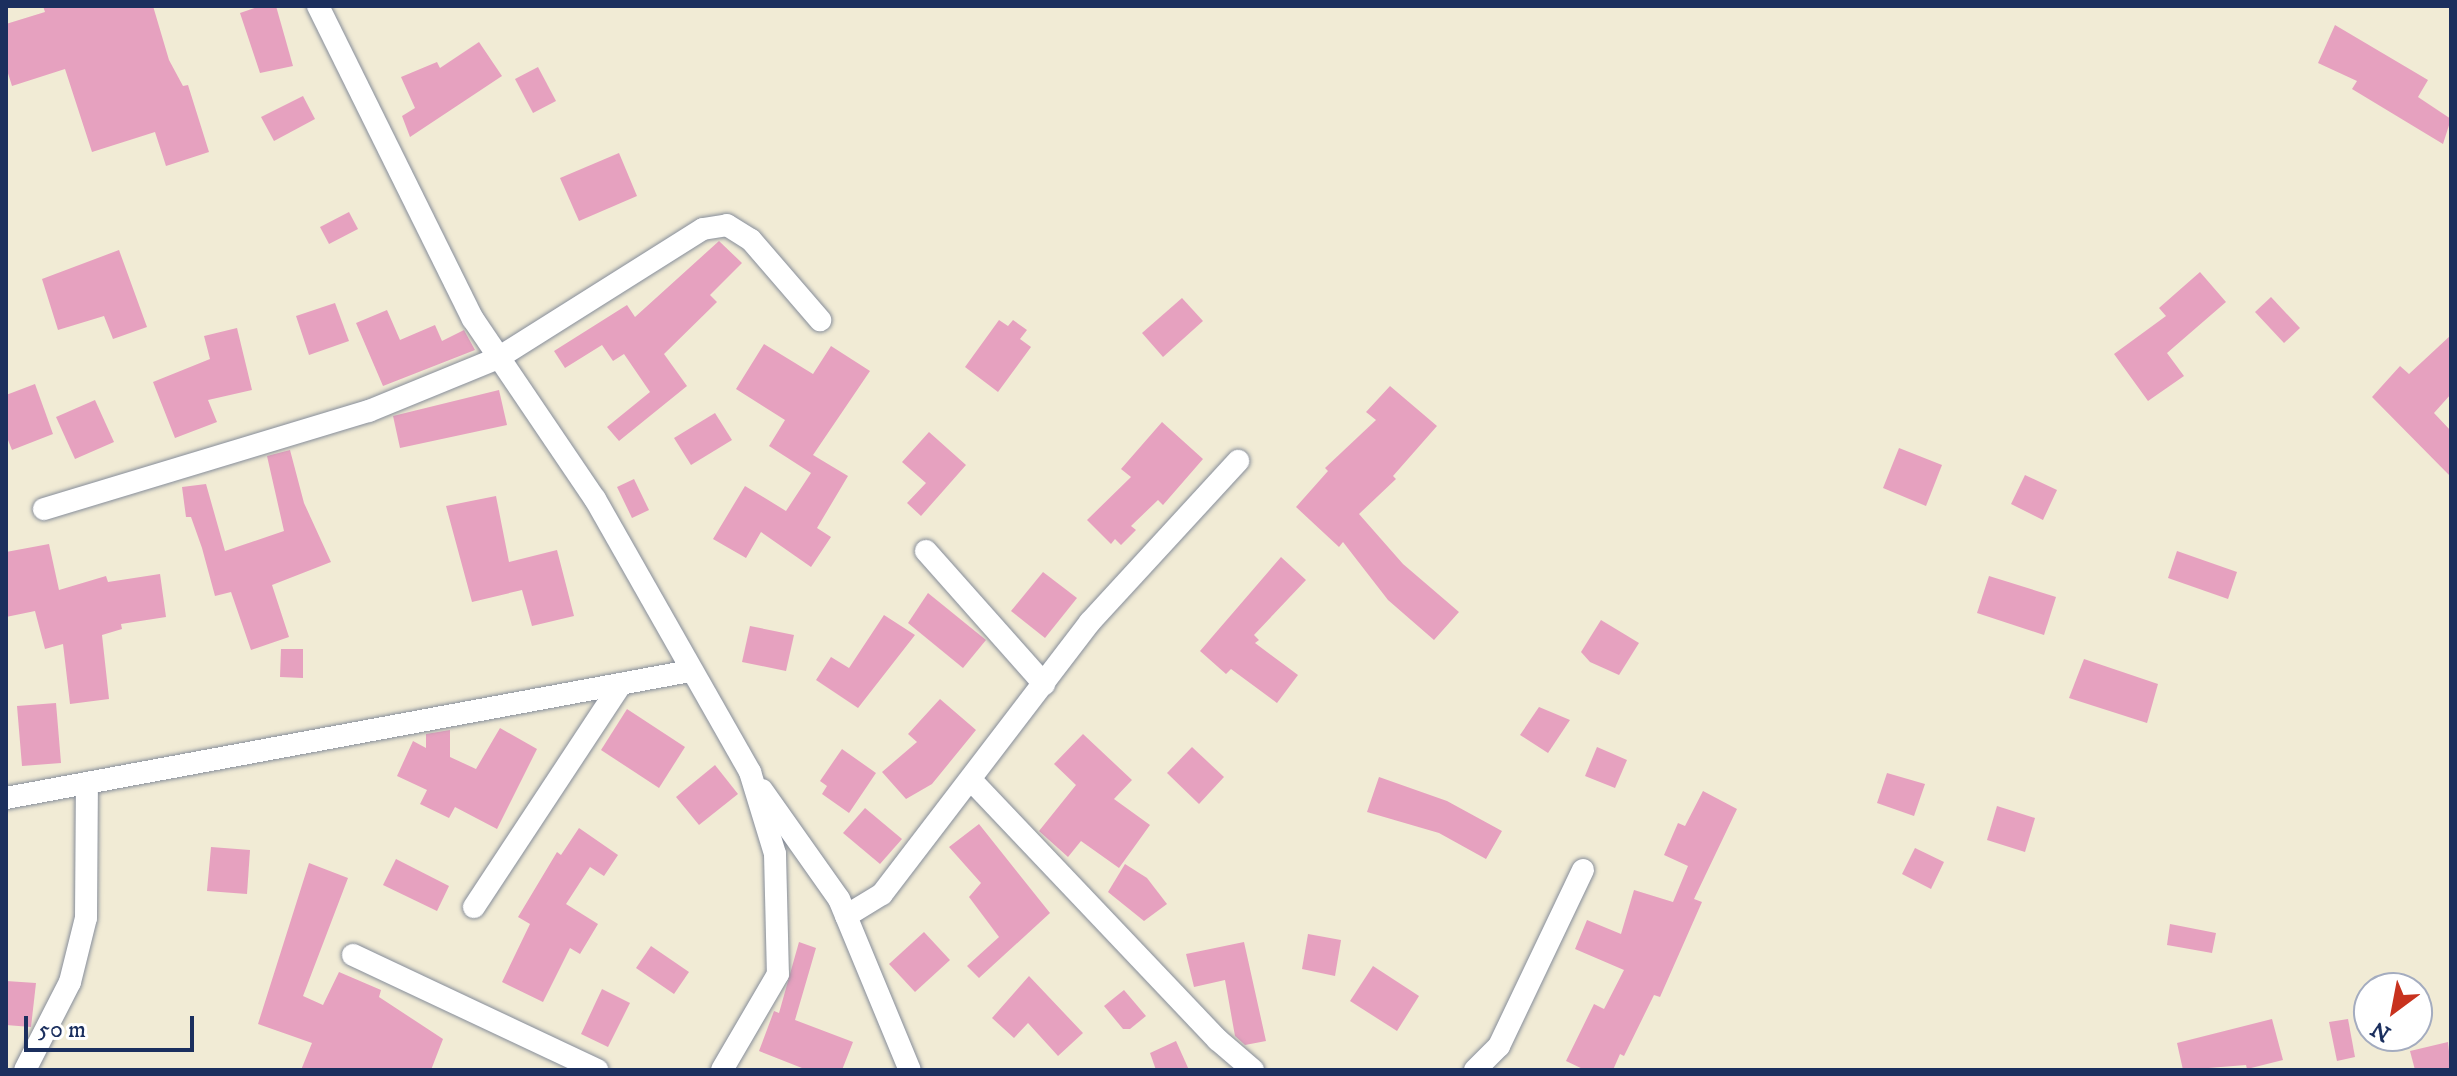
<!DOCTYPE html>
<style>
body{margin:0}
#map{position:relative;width:2457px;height:1076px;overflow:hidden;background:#f1ebd5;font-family:"IM FELL DW Pica",serif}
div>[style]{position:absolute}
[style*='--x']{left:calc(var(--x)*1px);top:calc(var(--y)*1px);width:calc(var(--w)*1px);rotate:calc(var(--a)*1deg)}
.building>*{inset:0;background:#e6a1bf}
.roads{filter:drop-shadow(0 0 2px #868d9a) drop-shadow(0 0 2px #868d9a)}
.minor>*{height:22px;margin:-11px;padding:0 11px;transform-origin:11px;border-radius:11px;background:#fff}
span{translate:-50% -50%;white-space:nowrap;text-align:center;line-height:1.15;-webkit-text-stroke:7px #fff;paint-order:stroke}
.frame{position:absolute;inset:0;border:8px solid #1b2f5e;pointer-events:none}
.north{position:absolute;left:2353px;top:972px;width:80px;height:80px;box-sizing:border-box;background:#fff;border:2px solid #a4acbf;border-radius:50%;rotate:212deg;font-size:22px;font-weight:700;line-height:32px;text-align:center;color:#1b2f5e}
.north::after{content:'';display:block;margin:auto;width:28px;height:36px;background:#c8321e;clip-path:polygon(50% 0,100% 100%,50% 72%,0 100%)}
.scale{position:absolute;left:24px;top:1016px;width:170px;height:36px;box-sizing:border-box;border:4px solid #1b2f5e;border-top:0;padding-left:10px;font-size:24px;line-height:28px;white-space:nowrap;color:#1b2f5e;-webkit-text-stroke:6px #fff;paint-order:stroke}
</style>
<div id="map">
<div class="building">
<div style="clip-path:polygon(43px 6px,153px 6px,169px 60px,183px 86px,188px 85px,209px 152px,166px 166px,155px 132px,92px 152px,65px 69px,12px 86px,6px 67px,6px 24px,45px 12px)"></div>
<div style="clip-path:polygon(260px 6px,276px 6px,293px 66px,260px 73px,240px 13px)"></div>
<div style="clip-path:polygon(2335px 25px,2428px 80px,2418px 97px,2451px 119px,2443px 144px,2352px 89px,2357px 81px,2318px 63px)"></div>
<div style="clip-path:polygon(479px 42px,502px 76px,410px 137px,402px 116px,415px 108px,401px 77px,437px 62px,440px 68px)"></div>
<div style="clip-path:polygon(538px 67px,556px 101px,533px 113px,515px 79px)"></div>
<div style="clip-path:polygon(303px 96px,315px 119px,274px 141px,261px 117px)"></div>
<div style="clip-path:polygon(619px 153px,637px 196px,579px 221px,560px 178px)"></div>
<div style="clip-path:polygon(349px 212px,358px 229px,329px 244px,320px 227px)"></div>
<div style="clip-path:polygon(719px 241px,742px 263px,710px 295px,717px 302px,664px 354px,687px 386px,619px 441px,607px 427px,650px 392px,624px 354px,613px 361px,602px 345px,565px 368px,554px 351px,627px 305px,635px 317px)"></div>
<div style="clip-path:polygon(119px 250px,147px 327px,113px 339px,104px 316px,58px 330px,42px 279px)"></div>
<div style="clip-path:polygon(2200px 272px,2226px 302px,2167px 353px,2184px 376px,2148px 401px,2114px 354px,2166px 316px,2159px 308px)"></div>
<div style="clip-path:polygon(2271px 297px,2300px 328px,2284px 343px,2255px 312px)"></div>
<div style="clip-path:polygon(1182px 298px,1203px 321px,1163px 357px,1142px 333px)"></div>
<div style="clip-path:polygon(335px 303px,349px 341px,309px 355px,296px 316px)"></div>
<div style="clip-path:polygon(387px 310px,400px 340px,435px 325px,442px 341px,464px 330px,475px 350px,383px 386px,356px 323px)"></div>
<div style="clip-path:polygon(999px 320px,1008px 326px,1013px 320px,1027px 330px,1020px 339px,1031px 347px,998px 392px,965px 367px)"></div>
<div style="clip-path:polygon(237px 328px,252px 390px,208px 400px,217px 422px,175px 438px,153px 382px,210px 359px,204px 336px)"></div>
<div style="clip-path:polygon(2451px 335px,2451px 394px,2434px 413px,2451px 431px,2451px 477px,2372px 397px,2400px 366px,2409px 374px)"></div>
<div style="clip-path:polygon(764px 344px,813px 374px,831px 346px,870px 371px,813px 455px,848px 476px,817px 528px,831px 537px,811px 567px,761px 532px,746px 558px,713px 539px,745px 486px,786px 511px,811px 473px,769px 446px,785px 420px,736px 389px)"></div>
<div style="clip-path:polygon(35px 384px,53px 434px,12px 450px,6px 435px,6px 395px)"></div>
<div style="clip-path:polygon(1390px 386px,1437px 426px,1393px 476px,1396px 479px,1359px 514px,1403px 564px,1459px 612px,1434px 640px,1388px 600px,1343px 542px,1339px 547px,1296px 507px,1328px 471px,1325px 468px,1376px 420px,1366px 412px)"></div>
<div style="clip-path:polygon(499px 390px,507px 425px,400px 448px,393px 416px)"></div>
<div style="clip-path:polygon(95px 400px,114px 442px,75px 459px,56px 417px)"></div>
<div style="clip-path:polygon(715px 413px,732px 440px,691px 465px,674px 438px)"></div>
<div style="clip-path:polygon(1162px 422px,1203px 459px,1163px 505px,1158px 500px,1131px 526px,1136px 530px,1121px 545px,1115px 539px,1111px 544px,1087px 520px,1131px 477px,1121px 469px)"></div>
<div style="clip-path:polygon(929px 432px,966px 465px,921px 516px,907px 503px,926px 483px,902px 462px)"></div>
<div style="clip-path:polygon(1899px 448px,1942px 465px,1926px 506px,1883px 488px)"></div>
<div style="clip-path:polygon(290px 450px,304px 503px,331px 562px,272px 585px,289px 637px,251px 650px,231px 592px,215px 596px,202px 548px,191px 517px,186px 517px,182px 487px,206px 484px,225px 551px,284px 531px,267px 456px)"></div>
<div style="clip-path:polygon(2025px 475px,2057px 490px,2043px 520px,2011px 504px)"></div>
<div style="clip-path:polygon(634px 479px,649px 510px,632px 518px,617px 487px)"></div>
<div style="clip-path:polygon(496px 496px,509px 562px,557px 550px,574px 616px,532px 626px,522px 590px,472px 602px,446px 506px)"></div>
<div style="clip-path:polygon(49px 544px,59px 590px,106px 576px,108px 582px,160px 574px,166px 617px,121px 624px,122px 629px,102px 635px,109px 699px,70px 704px,63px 644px,45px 649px,35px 611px,6px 617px,6px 552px)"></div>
<div style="clip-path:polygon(2177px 551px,2237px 572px,2228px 599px,2168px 578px)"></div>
<div style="clip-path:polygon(1281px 557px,1306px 580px,1254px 635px,1259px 640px,1255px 643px,1298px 675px,1277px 703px,1231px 669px,1226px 674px,1200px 651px)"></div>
<div style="clip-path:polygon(1043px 572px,1077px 598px,1045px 638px,1011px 611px)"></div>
<div style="clip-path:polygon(1989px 576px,2056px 597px,2044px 635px,1977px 613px)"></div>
<div style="clip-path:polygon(928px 593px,986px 640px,963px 668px,908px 623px)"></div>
<div style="clip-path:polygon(884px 615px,915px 635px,858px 708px,816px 680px,831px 657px,849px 668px)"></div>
<div style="clip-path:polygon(1601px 620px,1639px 643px,1619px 675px,1590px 662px,1581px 652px)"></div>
<div style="clip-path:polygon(750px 626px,794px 635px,786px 671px,742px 662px)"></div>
<div style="clip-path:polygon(281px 649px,303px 649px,303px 678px,280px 677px)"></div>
<div style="clip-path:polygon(2084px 659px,2158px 684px,2147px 723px,2069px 698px)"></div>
<div style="clip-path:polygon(940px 699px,976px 730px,932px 784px,906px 799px,882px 772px,917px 742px,908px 734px)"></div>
<div style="clip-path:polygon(56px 703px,61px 763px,22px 766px,17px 706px)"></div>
<div style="clip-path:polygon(1539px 707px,1570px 720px,1548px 753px,1520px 735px)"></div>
<div style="clip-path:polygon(627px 709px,685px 747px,659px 788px,601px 750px)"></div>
<div style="clip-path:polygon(500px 728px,537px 749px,497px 829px,455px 807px,449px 818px,420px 804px,427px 790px,397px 776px,413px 741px,426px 748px,426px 734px,450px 730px,450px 757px,476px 769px)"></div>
<div style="clip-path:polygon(1083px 734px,1132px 780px,1114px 799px,1150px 825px,1119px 868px,1081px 841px,1068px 857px,1039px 831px,1076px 785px,1054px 764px)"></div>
<div style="clip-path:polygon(1192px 747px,1224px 777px,1199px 804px,1167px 773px)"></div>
<div style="clip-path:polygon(1597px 747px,1627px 760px,1615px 788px,1585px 776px)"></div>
<div style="clip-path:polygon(842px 749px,876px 773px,849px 813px,822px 794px,827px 786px,820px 781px)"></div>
<div style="clip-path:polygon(715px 765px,738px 794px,699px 825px,676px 797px)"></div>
<div style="clip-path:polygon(1887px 773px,1925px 784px,1914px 816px,1877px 803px)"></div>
<div style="clip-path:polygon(1379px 777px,1447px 801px,1502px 831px,1486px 859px,1439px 833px,1367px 812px)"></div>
<div style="clip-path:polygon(1703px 791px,1737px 809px,1694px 899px,1702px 902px,1660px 997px,1654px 995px,1624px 1056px,1620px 1054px,1613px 1070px,1585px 1070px,1566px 1061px,1594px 1004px,1604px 1009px,1624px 970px,1575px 949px,1587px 920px,1621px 934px,1634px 890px,1673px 902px,1688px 866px,1664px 855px,1678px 823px,1685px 826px)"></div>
<div style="clip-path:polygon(1997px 806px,2035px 818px,2025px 852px,1987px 840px)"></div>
<div style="clip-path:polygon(865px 808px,902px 839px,880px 864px,843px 833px)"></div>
<div style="clip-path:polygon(979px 824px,1050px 913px,979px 978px,967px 966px,999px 937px,969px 897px,981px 883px,949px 847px)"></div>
<div style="clip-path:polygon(579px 828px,618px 855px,604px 876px,590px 867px,566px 904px,598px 924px,580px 954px,570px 948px,543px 1002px,502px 982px,530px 924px,518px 917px,557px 852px,561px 855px)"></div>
<div style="clip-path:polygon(211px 847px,250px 850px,247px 894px,207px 891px)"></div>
<div style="clip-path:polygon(1915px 848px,1944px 862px,1931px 889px,1902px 874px)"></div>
<div style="clip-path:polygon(396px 859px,449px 886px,437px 911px,383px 885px)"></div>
<div style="clip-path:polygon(309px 863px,348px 878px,303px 996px,323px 1005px,339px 972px,381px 990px,379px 997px,443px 1039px,431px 1070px,301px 1070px,312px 1043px,258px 1024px)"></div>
<div style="clip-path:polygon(1125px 864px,1147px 878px,1167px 904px,1144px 921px,1108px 892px)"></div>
<div style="clip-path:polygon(2170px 924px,2216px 933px,2212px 953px,2167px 945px)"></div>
<div style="clip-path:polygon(924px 932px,950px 960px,915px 992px,889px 964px)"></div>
<div style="clip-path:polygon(1308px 934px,1341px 940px,1335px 976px,1302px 969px)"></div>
<div style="clip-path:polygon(799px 942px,816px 948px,795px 1020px,853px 1042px,842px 1070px,807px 1070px,759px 1051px,774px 1011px,779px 1013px)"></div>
<div style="clip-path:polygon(1244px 942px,1266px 1041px,1245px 1045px,1235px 1036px,1225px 980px,1194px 987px,1186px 954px)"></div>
<div style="clip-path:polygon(651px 946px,689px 972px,674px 994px,636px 968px)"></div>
<div style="clip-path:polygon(1373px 966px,1419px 996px,1397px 1031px,1350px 1001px)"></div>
<div style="clip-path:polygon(1029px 976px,1083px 1033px,1058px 1056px,1028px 1023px,1014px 1038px,992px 1018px)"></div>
<div style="clip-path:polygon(6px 981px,36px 983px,31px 1027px,6px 1025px)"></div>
<div style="clip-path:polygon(602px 989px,630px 1003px,608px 1047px,581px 1034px)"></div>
<div style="clip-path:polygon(1124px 990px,1146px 1016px,1130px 1029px,1123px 1029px,1104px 1006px)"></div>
<div style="clip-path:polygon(2272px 1019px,2283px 1060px,2247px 1069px,2246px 1065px,2183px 1070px,2177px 1043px)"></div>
<div style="clip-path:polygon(2348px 1019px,2355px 1057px,2337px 1061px,2329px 1022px)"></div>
<div style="clip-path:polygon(1176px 1041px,1189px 1070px,1156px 1070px,1150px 1053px)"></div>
<div style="clip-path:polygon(2448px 1042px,2451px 1070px,2415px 1070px,2410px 1051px)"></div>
</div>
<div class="roads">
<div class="minor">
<div style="--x:318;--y:6;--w:349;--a:63.7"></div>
<div style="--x:473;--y:319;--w:217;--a:55.9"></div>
<div style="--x:595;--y:499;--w:314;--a:60.4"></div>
<div style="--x:750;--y:772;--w:86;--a:73"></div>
<div style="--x:775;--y:854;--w:120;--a:88.6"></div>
<div style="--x:778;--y:974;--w:111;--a:120.3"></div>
<div style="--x:44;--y:509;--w:339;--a:-16.8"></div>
<div style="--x:369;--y:411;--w:139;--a:-22.3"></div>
<div style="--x:498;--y:358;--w:242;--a:-32.2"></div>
<div style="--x:703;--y:229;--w:24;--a:-9"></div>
<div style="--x:727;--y:225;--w:28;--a:32"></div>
<div style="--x:751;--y:240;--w:106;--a:49.2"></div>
<div style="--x:926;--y:551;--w:178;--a:48.4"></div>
<div style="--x:972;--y:781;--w:357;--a:46.5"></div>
<div style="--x:1218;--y:1040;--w:46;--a:40.6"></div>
<div style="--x:762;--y:790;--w:133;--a:54.8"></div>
<div style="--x:839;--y:899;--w:185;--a:67.5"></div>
<div style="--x:6;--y:798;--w:696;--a:-10.52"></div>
<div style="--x:474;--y:907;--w:267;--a:-56.6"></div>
<div style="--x:846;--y:916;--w:42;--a:-31.4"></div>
<div style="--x:882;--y:894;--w:342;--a:-52.6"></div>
<div style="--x:1090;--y:622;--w:219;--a:-47.4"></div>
<div style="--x:353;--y:955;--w:270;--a:25.2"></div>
<div style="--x:25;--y:1070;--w:99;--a:-62.9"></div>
<div style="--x:70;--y:982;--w:66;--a:-76"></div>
<div style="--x:86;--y:918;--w:135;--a:-89.6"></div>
<div style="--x:1475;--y:1070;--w:34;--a:-45"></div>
<div style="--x:1499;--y:1046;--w:195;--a:-64.5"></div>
</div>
</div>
<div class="frame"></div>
<div class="north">N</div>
<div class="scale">50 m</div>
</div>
